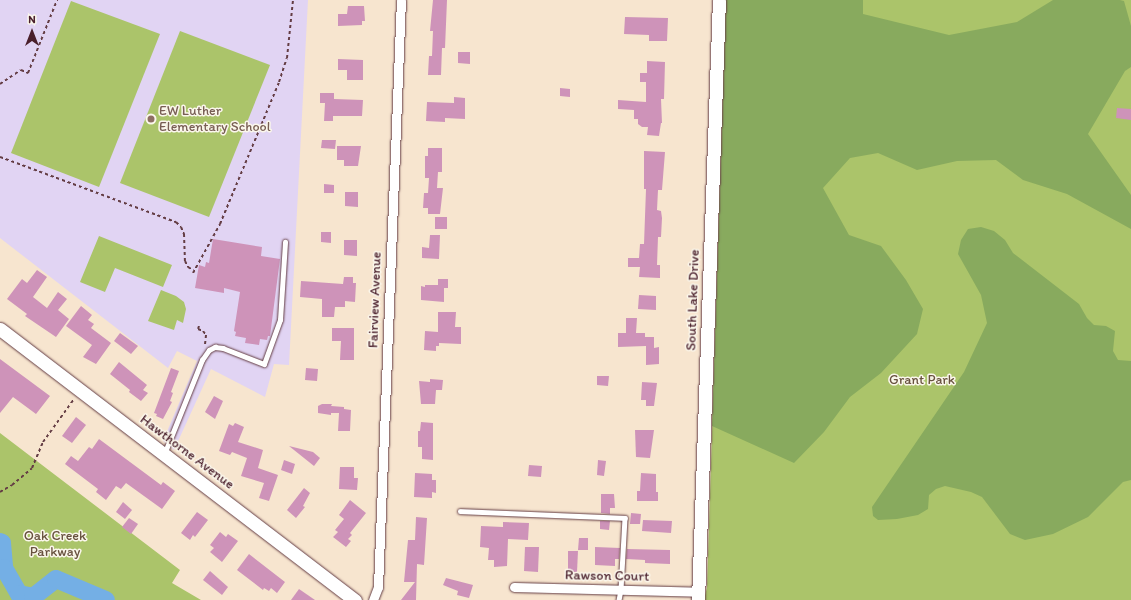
<!DOCTYPE html>
<style>
body{margin:0}
#map{position:relative;width:1131px;height:600px;overflow:hidden;background:#f7e5cf;font-family:Itim,sans-serif}
div>[style]{position:absolute}
[style*='--x']{left:calc(var(--x)*1px);top:calc(var(--y)*1px);width:calc(var(--w)*1px);rotate:calc(var(--a)*1deg)}
.built>*{inset:0;background:#e1d4f3}
.green>*{inset:0;background:#abc46a}
.forest>*{inset:0;background:#88aa5e}
.river>*{height:18px;margin:-9px;padding:0 9px;transform-origin:9px;border-radius:9px;background:#74afe5}
.building>*{inset:0;background:#ce93b9}
.path>*{height:2px;margin-top:-1px;transform-origin:0;background:repeating-linear-gradient(90deg,#643d44 0 3px,transparent 0 6px)}
.roads{filter:drop-shadow(0 0 1px #643d44) drop-shadow(0 0 1px #643d44)}
.lane>*{height:4.5px;margin:-2.25px;padding:0 2.25px;transform-origin:2.25px;border-radius:2.25px;background:#fff}
.street>*{height:9px;margin:-4.5px;padding:0 4.5px;transform-origin:4.5px;border-radius:4.5px;background:#fff}
.secondary>*{height:13px;margin:-6.5px;padding:0 6.5px;transform-origin:6.5px;border-radius:6.5px;background:#fff}
.dots>*{width:11px;height:11px;translate:-50% -50%;box-sizing:border-box;border:2px solid #fbf7ec;border-radius:50%}
span{translate:-50% -50%;white-space:nowrap;text-align:center;line-height:1.15;-webkit-text-stroke:3px #fbf7ec;paint-order:stroke}
.education-label{font-size:14px;color:#785e54}
.left{translate:0 -50%;text-align:left}
.street-label{font-size:14px;color:#4a1f2b}
.park-label{font-size:14px;color:#67513e}
.north{position:absolute;left:12px;top:12px;width:40px;height:40px;-webkit-text-stroke:3px #fbf7ec;paint-order:stroke;rotate:0deg;font-size:11px;font-weight:700;line-height:16px;text-align:center;color:#4a1f2b}
.north::after{content:'';display:block;margin:auto;width:14px;height:18px;background:#4a1f2b;clip-path:polygon(50% 0,100% 100%,50% 72%,0 100%)}
</style>
<div id="map">
<div class="built">
<div style="clip-path:polygon(0 0,308px 0,289px 365px,274px 364px,265px 397px,211px 369px,174px 450px,163px 441px,197px 361px,177px 351px,168px 368px,0 238px)"></div>
</div>
<div class="green">
<div style="clip-path:polygon(726px 0,1131px 0,1131px 600px,704px 600px,707px 587px)"></div>
<div style="clip-path:polygon(71px 1px,160px 34px,99px 187px,11px 153px)"></div>
<div style="clip-path:polygon(180px 31px,270px 65px,209px 217px,120px 183px)"></div>
<div style="clip-path:polygon(99px 236px,172px 265px,163px 287px,115px 268px,105px 292px,80px 282px)"></div>
<div style="clip-path:polygon(161px 290px,176px 296px,184px 302px,186px 309px,183px 323px,177px 320px,174px 330px,148px 321px)"></div>
<div style="clip-path:polygon(0 433px,180px 570px,172px 583px,201px 600px,0 600px)"></div>
</div>
<div class="forest">
<div style="clip-path:polygon(726px 0,863px 0,863px 14px,949px 35px,1017px 22px,1053px 0,1120px 0,1124px 1px,1131px 26px,1131px 67px,1125px 71px,1088px 134px,1131px 195px,1131px 229px,1067px 194px,1023px 180px,996px 160px,957px 161px,917px 170px,878px 153px,850px 158px,823px 188px,849px 235px,881px 246px,906px 280px,923px 309px,917px 334px,881px 373px,850px 397px,824px 432px,794px 463px,712px 426px)"></div>
<div style="clip-path:polygon(981px 227px,994px 231px,1005px 240px,1013px 253px,1079px 304px,1087px 318px,1094px 325px,1106px 326px,1115px 331px,1113px 351px,1118px 360px,1131px 361px,1131px 480px,1123px 482px,1088px 517px,1053px 534px,1025px 540px,1010px 534px,982px 497px,971px 492px,945px 486px,936px 489px,929px 495px,928px 509px,918px 515px,897px 519px,878px 520px,873px 516px,872px 507px,964px 372px,987px 323px,981px 295px,958px 254px,961px 240px,968px 229px)"></div>
</div>
<div class="river">
<div style="--x:0;--y:542;--w:2;--a:27"></div>
<div style="--x:2;--y:543;--w:25;--a:85"></div>
<div style="--x:4;--y:568;--w:30;--a:60"></div>
<div style="--x:19;--y:594;--w:14;--a:12"></div>
<div style="--x:33;--y:597;--w:29;--a:-38"></div>
<div style="--x:56;--y:579;--w:54;--a:22.8"></div>
</div>
<div class="building">
<div style="clip-path:polygon(433px 0,447px 0,445px 48px,442px 48px,441px 75px,428px 75px,429px 56px,432px 56px,433px 31px,430px 31px)"></div>
<div style="clip-path:polygon(348px 6px,364px 6px,365px 21px,362px 21px,362px 25px,338px 26px,338px 14px,347px 14px)"></div>
<div style="clip-path:polygon(625px 17px,668px 18px,667px 41px,649px 41px,649px 35px,624px 34px)"></div>
<div style="clip-path:polygon(458px 52px,470px 52px,470px 64px,458px 63px)"></div>
<div style="clip-path:polygon(338px 59px,363px 60px,363px 80px,347px 80px,347px 70px,338px 70px)"></div>
<div style="clip-path:polygon(647px 61px,665px 62px,664px 99px,661px 99px,662px 123px,661px 123px,659px 136px,647px 135px,648px 127px,642px 127px,638px 124px,638px 119px,634px 119px,634px 110px,618px 109px,618px 100px,646px 102px,646px 82px,640px 82px,640px 73px,647px 73px)"></div>
<div style="clip-path:polygon(560px 88px,570px 89px,570px 97px,560px 96px)"></div>
<div style="clip-path:polygon(320px 93px,334px 93px,334px 99px,363px 100px,362px 116px,333px 116px,333px 121px,324px 121px,325px 103px,320px 103px)"></div>
<div style="clip-path:polygon(454px 97px,465px 98px,465px 119px,445px 118px,445px 122px,426px 121px,427px 102px,454px 103px)"></div>
<div style="clip-path:polygon(1117px 108px,1131px 109px,1131px 120px,1116px 118px)"></div>
<div style="clip-path:polygon(322px 140px,336px 140px,335px 149px,321px 148px)"></div>
<div style="clip-path:polygon(337px 146px,361px 146px,358px 166px,344px 166px,344px 160px,337px 160px)"></div>
<div style="clip-path:polygon(428px 148px,442px 148px,442px 172px,438px 172px,437px 188px,443px 188px,440px 214px,428px 214px,428px 208px,423px 208px,424px 193px,428px 193px,429px 178px,425px 178px,425px 156px,428px 156px)"></div>
<div style="clip-path:polygon(644px 151px,665px 152px,662px 190px,658px 190px,657px 210px,661px 211px,662px 218px,661px 237px,658px 237px,657px 265px,660px 265px,660px 278px,639px 277px,640px 267px,628px 267px,628px 258px,639px 258px,640px 244px,644px 244px,646px 189px,644px 189px)"></div>
<div style="clip-path:polygon(324px 184px,334px 185px,334px 193px,324px 193px)"></div>
<div style="clip-path:polygon(345px 192px,358px 192px,358px 207px,345px 206px)"></div>
<div style="clip-path:polygon(435px 217px,447px 217px,447px 229px,435px 229px)"></div>
<div style="clip-path:polygon(321px 232px,331px 232px,331px 243px,321px 242px)"></div>
<div style="clip-path:polygon(430px 235px,440px 235px,439px 259px,422px 258px,422px 247px,429px 248px)"></div>
<div style="clip-path:polygon(213px 239px,262px 247px,261px 256px,280px 259px,270px 336px,268px 336px,267px 340px,260px 339px,259px 345px,245px 343px,246px 338px,235px 336px,236px 332px,234px 331px,240px 292px,224px 288px,224px 293px,195px 288px,199px 265px,205px 267px,206px 262px,209px 263px)"></div>
<div style="clip-path:polygon(344px 240px,357px 240px,357px 256px,344px 255px)"></div>
<div style="clip-path:polygon(37px 270px,47px 277px,33px 297px,47px 308px,58px 292px,67px 299px,58px 310px,69px 319px,56px 337px,25px 316px,27px 314px,7px 299px,22px 279px,27px 283px)"></div>
<div style="clip-path:polygon(344px 277px,353px 277px,353px 283px,356px 283px,355px 302px,345px 301px,345px 307px,335px 307px,334px 317px,322px 317px,322px 299px,300px 297px,301px 281px,343px 284px)"></div>
<div style="clip-path:polygon(438px 279px,448px 279px,448px 288px,444px 288px,444px 302px,421px 300px,421px 286px,425px 287px,425px 285px,438px 285px)"></div>
<div style="clip-path:polygon(639px 295px,656px 296px,656px 310px,638px 309px)"></div>
<div style="clip-path:polygon(81px 306px,92px 315px,88px 320px,94px 324px,91px 328px,111px 343px,96px 364px,83px 357px,92px 345px,66px 326px)"></div>
<div style="clip-path:polygon(438px 312px,456px 312px,455px 327px,461px 327px,461px 344px,439px 343px,439px 346px,436px 346px,436px 351px,424px 350px,425px 331px,438px 332px)"></div>
<div style="clip-path:polygon(626px 318px,637px 318px,636px 333px,645px 333px,645px 337px,654px 337px,654px 348px,659px 347px,659px 364px,646px 365px,646px 346px,618px 347px,618px 333px,626px 333px)"></div>
<div style="clip-path:polygon(332px 328px,354px 328px,354px 360px,340px 360px,341px 341px,332px 341px)"></div>
<div style="clip-path:polygon(120px 333px,138px 346px,131px 354px,114px 341px)"></div>
<div style="clip-path:polygon(0 359px,50px 396px,36px 414px,13px 397px,0 413px)"></div>
<div style="clip-path:polygon(119px 362px,147px 385px,143px 390px,148px 393px,141px 401px,129px 392px,130px 390px,110px 374px)"></div>
<div style="clip-path:polygon(171px 368px,179px 371px,171px 392px,173px 393px,170px 401px,172px 402px,163px 419px,156px 416px,157px 414px,154px 413px)"></div>
<div style="clip-path:polygon(306px 368px,318px 369px,317px 381px,305px 380px)"></div>
<div style="clip-path:polygon(597px 376px,609px 376px,608px 386px,597px 385px)"></div>
<div style="clip-path:polygon(430px 379px,443px 380px,442px 390px,436px 390px,435px 404px,421px 404px,419px 381px,430px 382px)"></div>
<div style="clip-path:polygon(642px 382px,657px 383px,654px 406px,646px 406px,646px 400px,641px 400px)"></div>
<div style="clip-path:polygon(214px 396px,223px 401px,215px 419px,205px 412px)"></div>
<div style="clip-path:polygon(322px 404px,332px 404px,331px 406px,344px 407px,344px 409px,351px 410px,350px 431px,338px 431px,339px 413px,331px 413px,331px 415px,318px 413px,318px 406px)"></div>
<div style="clip-path:polygon(76px 417px,86px 425px,72px 443px,62px 436px)"></div>
<div style="clip-path:polygon(421px 422px,433px 423px,433px 460px,422px 459px,422px 447px,418px 447px,418px 431px,420px 431px)"></div>
<div style="clip-path:polygon(235px 423px,244px 427px,238px 442px,263px 450px,258px 468px,278px 475px,269px 501px,259px 498px,264px 483px,241px 476px,247px 458px,232px 452px,230px 455px,219px 451px,229px 424px,233px 426px)"></div>
<div style="clip-path:polygon(635px 430px,654px 430px,650px 458px,636px 457px)"></div>
<div style="clip-path:polygon(99px 439px,161px 485px,163px 482px,175px 491px,162px 509px,126px 483px,121px 489px,116px 486px,106px 500px,96px 492px,98px 489px,65px 464px,71px 456px,78px 461px,89px 447px,92px 449px)"></div>
<div style="clip-path:polygon(289px 446px,313px 452px,320px 458px,314px 466px)"></div>
<div style="clip-path:polygon(284px 460px,295px 464px,292px 474px,281px 470px)"></div>
<div style="clip-path:polygon(598px 460px,606px 461px,604px 476px,597px 475px)"></div>
<div style="clip-path:polygon(529px 465px,542px 466px,541px 477px,528px 476px)"></div>
<div style="clip-path:polygon(340px 467px,354px 467px,354px 478px,358px 478px,357px 490px,339px 489px)"></div>
<div style="clip-path:polygon(415px 473px,432px 474px,432px 480px,436px 480px,436px 493px,432px 492px,432px 498px,414px 497px)"></div>
<div style="clip-path:polygon(641px 473px,656px 474px,656px 492px,658px 492px,658px 501px,637px 501px,637px 491px,640px 491px)"></div>
<div style="clip-path:polygon(304px 488px,310px 493px,303px 506px,305px 507px,296px 518px,287px 510px)"></div>
<div style="clip-path:polygon(601px 494px,614px 494px,615px 508px,610px 508px,610px 514px,601px 513px)"></div>
<div style="clip-path:polygon(350px 500px,366px 513px,350px 533px,352px 535px,348px 539px,351px 541px,346px 547px,333px 537px,338px 532px,335px 530px,344px 519px,339px 515px)"></div>
<div style="clip-path:polygon(123px 502px,132px 510px,125px 519px,116px 512px)"></div>
<div style="clip-path:polygon(197px 512px,208px 520px,195px 537px,193px 535px,190px 540px,181px 533px)"></div>
<div style="clip-path:polygon(631px 513px,641px 514px,640px 524px,630px 524px)"></div>
<div style="clip-path:polygon(416px 517px,427px 518px,424px 565px,417px 564px,416px 600px,401px 600px,415px 582px,404px 582px,408px 540px,415px 540px)"></div>
<div style="clip-path:polygon(129px 518px,138px 524px,131px 534px,122px 527px)"></div>
<div style="clip-path:polygon(643px 520px,672px 521px,671px 533px,642px 531px)"></div>
<div style="clip-path:polygon(600px 521px,610px 521px,609px 530px,600px 529px)"></div>
<div style="clip-path:polygon(503px 522px,529px 523px,528px 540px,508px 539px,507px 566px,494px 567px,494px 560px,488px 560px,489px 548px,480px 547px,481px 526px,503px 527px)"></div>
<div style="clip-path:polygon(220px 532px,226px 537px,228px 534px,238px 541px,222px 562px,210px 552px,214px 548px,210px 545px)"></div>
<div style="clip-path:polygon(579px 538px,588px 538px,588px 550px,578px 550px)"></div>
<div style="clip-path:polygon(525px 547px,539px 547px,538px 572px,524px 571px)"></div>
<div style="clip-path:polygon(595px 547px,620px 548px,619px 559px,615px 559px,615px 566px,595px 565px)"></div>
<div style="clip-path:polygon(627px 549px,670px 550px,670px 564px,645px 563px,645px 560px,626px 559px)"></div>
<div style="clip-path:polygon(568px 551px,578px 551px,577px 572px,568px 572px)"></div>
<div style="clip-path:polygon(249px 554px,285px 582px,277px 593px,271px 588px,269px 591px,264px 588px,263px 590px,237px 570px)"></div>
<div style="clip-path:polygon(210px 571px,228px 587px,222px 595px,203px 580px)"></div>
<div style="clip-path:polygon(446px 578px,473px 585px,469px 598px,457px 595px,458px 591px,443px 585px)"></div>
<div style="clip-path:polygon(299px 589px,315px 600px,291px 600px)"></div>
</div>
<div class="path">
<div style="--x:0;--y:84;--w:25;--a:-34"></div>
<div style="--x:21;--y:70;--w:8;--a:23"></div>
<div style="--x:28;--y:73;--w:79;--a:-68.3"></div>
<div style="--x:0;--y:157;--w:188;--a:20.3"></div>
<div style="--x:176;--y:222;--w:7;--a:45"></div>
<div style="--x:181;--y:227;--w:8;--a:67"></div>
<div style="--x:184;--y:234;--w:27;--a:88"></div>
<div style="--x:185;--y:261;--w:7;--a:63"></div>
<div style="--x:188;--y:267;--w:6;--a:31"></div>
<div style="--x:193;--y:273;--w:56;--a:-61.1"></div>
<div style="--x:220;--y:224;--w:154;--a:-67.4"></div>
<div style="--x:279;--y:82;--w:25;--a:-72"></div>
<div style="--x:287;--y:58;--w:58;--a:-84.1"></div>
<div style="--x:199;--y:326;--w:3;--a:108"></div>
<div style="--x:198;--y:329;--w:5;--a:22"></div>
<div style="--x:203;--y:331;--w:5;--a:53"></div>
<div style="--x:206;--y:335;--w:10;--a:96"></div>
<div style="--x:0;--y:492;--w:14;--a:-30"></div>
<div style="--x:12;--y:485;--w:26;--a:-40"></div>
<div style="--x:32;--y:468;--w:28;--a:-67"></div>
<div style="--x:43;--y:442;--w:53;--a:-54.2"></div>
</div>
<div class="roads">
<div class="lane">
<div style="--x:165;--y:452;--w:99;--a:-68.1"></div>
<div style="--x:202;--y:360;--w:12;--a:-55"></div>
<div style="--x:209;--y:350;--w:7;--a:-27"></div>
<div style="--x:215;--y:347;--w:8;--a:7"></div>
<div style="--x:223;--y:348;--w:44;--a:21.3"></div>
<div style="--x:264;--y:364;--w:47;--a:-70"></div>
<div style="--x:280;--y:320;--w:78;--a:-86.3"></div>
<div style="--x:460;--y:511;--w:165;--a:2.4"></div>
<div style="--x:625;--y:518;--w:72;--a:93.2"></div>
<div style="--x:621;--y:590;--w:10;--a:101"></div>
</div>
<div class="street">
<div style="--x:514;--y:587;--w:185;--a:1.5"></div>
<div style="--x:373;--y:600;--w:14;--a:-69"></div>
<div style="--x:378;--y:587;--w:587;--a:-87.76"></div>
</div>
<div class="secondary">
<div style="--x:0;--y:329;--w:447;--a:37.4"></div>
<div style="--x:698;--y:600;--w:600;--a:-88"></div>
</div>
</div>
<div class="dots">
<div style="left:151px;top:119px;background:#8d6e63"></div>
</div>
<div class="education-label">
<span class="left" style="left:159px;top:119px">EW Luther<br>Elementary School</span>
</div>
<div class="street-label">
<span style="left:375px;top:300px;rotate:-88deg">Fairview Avenue</span>
<span style="left:693px;top:300px;rotate:-88deg">South Lake Drive</span>
<span style="left:187px;top:452px;rotate:37deg">Hawthorne Avenue</span>
<span style="left:607px;top:576px;rotate:1deg">Rawson Court</span>
</div>
<div class="park-label">
<span style="left:922px;top:380px">Grant Park</span>
<span style="left:55px;top:544px">Oak Creek<br>Parkway</span>
</div>
<div class="north">N</div>
</div>
